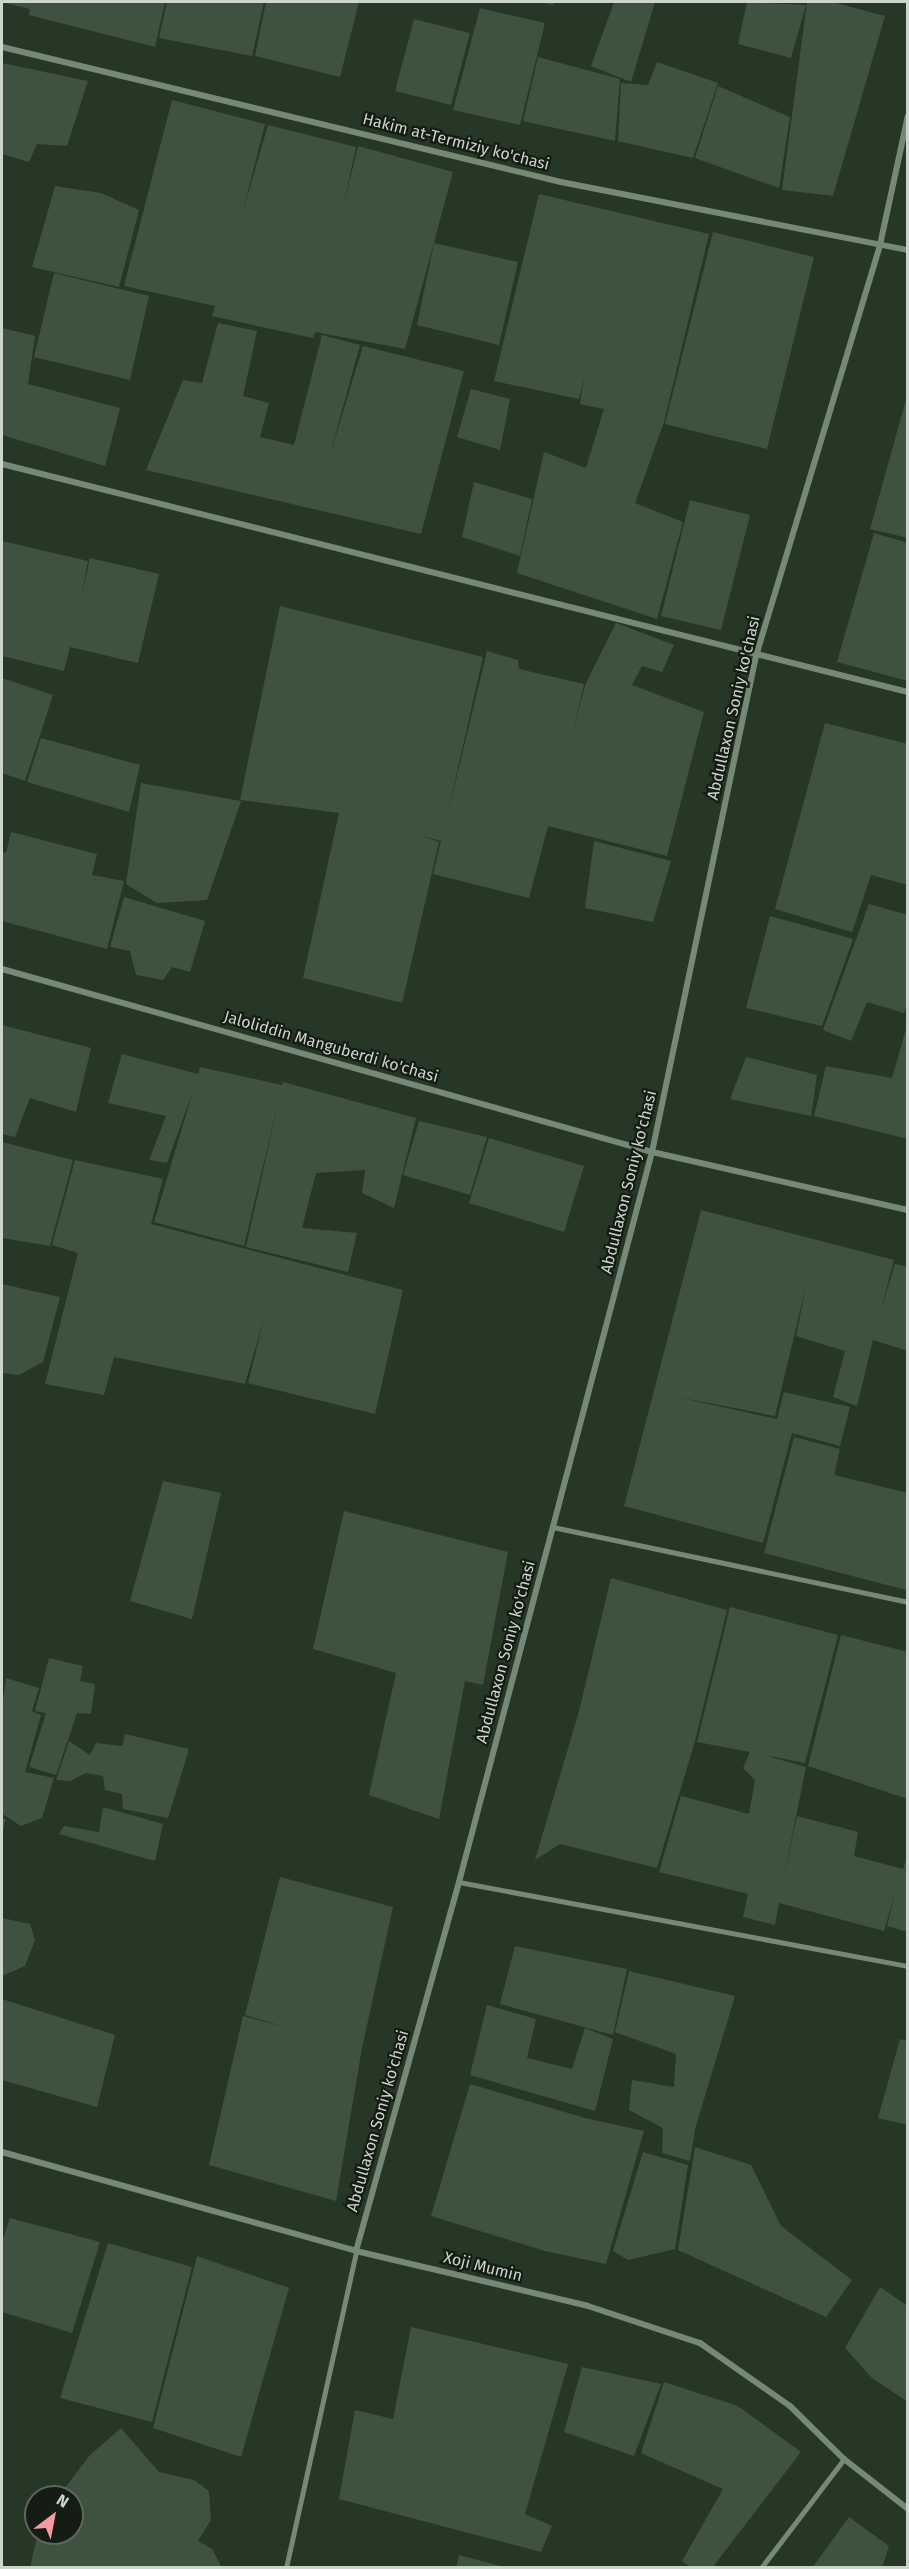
<!DOCTYPE html>
<style>
body{margin:0}
#map{position:relative;width:909px;height:2569px;overflow:hidden;background:#263726;font-family:"Fira Sans",sans-serif}
div>[style]{position:absolute}
[style*='--x']{left:calc(var(--x)*1px);top:calc(var(--y)*1px);width:calc(var(--w)*1px);rotate:calc(var(--a)*1deg)}
.building>*{inset:0;background:#3f513f}
.service>*{height:4.5px;margin:-2.25px;padding:0 2.25px;transform-origin:2.25px;border-radius:2.25px;background:#768976}
.minor>*{height:6px;margin:-3px;padding:0 3px;transform-origin:3px;border-radius:3px;background:#768976}
span{translate:-50% -50%;white-space:nowrap;text-align:center;line-height:1.15;-webkit-text-stroke:4.5px #141c14;paint-order:stroke}
.street-label{font-size:16px;color:#cbd5cb}
.frame{position:absolute;inset:0;border:3px solid #cbd5cb;pointer-events:none}
.north{position:absolute;left:24px;top:2485px;width:60px;height:60px;box-sizing:border-box;background:#141c14;border:2px solid #5d665d;border-radius:50%;rotate:32deg;font-size:16px;font-weight:700;line-height:24px;text-align:center;color:#cbd5cb}
.north::after{content:'';display:block;margin:auto;width:21px;height:27px;background:#f49aa1;clip-path:polygon(50% 0,100% 100%,50% 72%,0 100%)}
</style>
<div id="map">
<div class="building">
<div style="clip-path:polygon(2px 2px,165px 2px,155px 47px,29px 15px,30px 9px)"></div>
<div style="clip-path:polygon(167px 2px,264px 2px,252px 56px,159px 38px)"></div>
<div style="clip-path:polygon(266px 2px,359px 2px,340px 77px,255px 56px)"></div>
<div style="clip-path:polygon(539px 2px,554px 2px,553px 5px)"></div>
<div style="clip-path:polygon(614px 2px,655px 2px,631px 82px,591px 66px)"></div>
<div style="clip-path:polygon(747px 2px,806px 5px,791px 58px,738px 44px)"></div>
<div style="clip-path:polygon(807px 2px,832px 2px,885px 16px,833px 196px,782px 190px)"></div>
<div style="clip-path:polygon(480px 8px,545px 23px,520px 125px,453px 110px)"></div>
<div style="clip-path:polygon(414px 19px,470px 33px,451px 105px,395px 91px)"></div>
<div style="clip-path:polygon(538px 57px,620px 79px,615px 141px,523px 121px)"></div>
<div style="clip-path:polygon(657px 62px,718px 83px,693px 158px,618px 141px,621px 83px,648px 85px)"></div>
<div style="clip-path:polygon(2px 63px,88px 81px,67px 146px,37px 144px,29px 162px,2px 154px)"></div>
<div style="clip-path:polygon(718px 86px,790px 117px,779px 188px,695px 158px)"></div>
<div style="clip-path:polygon(172px 100px,265px 124px,243px 211px,268px 125px,356px 147px,343px 208px,358px 146px,453px 172px,405px 349px,315px 332px,313px 338px,212px 316px,215px 306px,124px 286px)"></div>
<div style="clip-path:polygon(55px 186px,101px 193px,139px 210px,119px 287px,32px 267px)"></div>
<div style="clip-path:polygon(539px 194px,709px 234px,664px 422px,635px 503px,683px 522px,657px 619px,517px 573px,544px 452px,586px 468px,604px 409px,580px 404px,584px 378px,579px 399px,494px 381px)"></div>
<div style="clip-path:polygon(713px 232px,814px 257px,767px 449px,665px 424px)"></div>
<div style="clip-path:polygon(434px 243px,518px 262px,499px 345px,417px 325px)"></div>
<div style="clip-path:polygon(54px 273px,149px 296px,130px 380px,34px 357px)"></div>
<div style="clip-path:polygon(218px 323px,257px 331px,243px 396px,269px 403px,260px 437px,294px 445px,322px 335px,360px 345px,329px 458px,363px 346px,464px 371px,421px 534px,146px 470px,183px 380px,202px 383px)"></div>
<div style="clip-path:polygon(2px 328px,35px 336px,28px 384px,120px 408px,105px 466px,2px 435px)"></div>
<div style="clip-path:polygon(471px 389px,510px 399px,500px 450px,457px 437px)"></div>
<div style="clip-path:polygon(907px 396px,908px 396px,908px 538px,870px 529px)"></div>
<div style="clip-path:polygon(474px 482px,532px 499px,520px 556px,462px 537px)"></div>
<div style="clip-path:polygon(690px 500px,750px 515px,721px 630px,661px 616px)"></div>
<div style="clip-path:polygon(874px 533px,908px 543px,908px 681px,837px 662px)"></div>
<div style="clip-path:polygon(2px 541px,88px 561px,81px 599px,90px 558px,159px 574px,138px 663px,70px 647px,64px 671px,2px 656px)"></div>
<div style="clip-path:polygon(280px 606px,483px 657px,446px 821px,487px 651px,518px 660px,519px 669px,584px 684px,573px 732px,585px 685px,616px 623px,674px 645px,662px 672px,642px 666px,632px 685px,704px 712px,667px 856px,548px 826px,529px 898px,433px 874px,441px 841px,421px 836px,439px 842px,402px 1003px,303px 978px,339px 813px,240px 800px)"></div>
<div style="clip-path:polygon(2px 678px,53px 695px,25px 781px,2px 773px)"></div>
<div style="clip-path:polygon(825px 723px,908px 744px,908px 885px,871px 875px,852px 932px,775px 909px)"></div>
<div style="clip-path:polygon(41px 738px,140px 765px,129px 812px,27px 782px)"></div>
<div style="clip-path:polygon(141px 783px,241px 801px,207px 900px,157px 903px,126px 884px)"></div>
<div style="clip-path:polygon(11px 832px,97px 854px,92px 875px,124px 881px,107px 949px,2px 921px,2px 852px,6px 853px)"></div>
<div style="clip-path:polygon(594px 841px,671px 861px,653px 922px,585px 908px)"></div>
<div style="clip-path:polygon(124px 897px,205px 921px,190px 972px,172px 967px,163px 980px,136px 975px,130px 951px,110px 947px)"></div>
<div style="clip-path:polygon(869px 904px,908px 915px,908px 1002px,904px 1013px,867px 1002px,851px 1041px,823px 1030px)"></div>
<div style="clip-path:polygon(770px 916px,853px 939px,822px 1026px,746px 1008px)"></div>
<div style="clip-path:polygon(908px 1022px,908px 1139px,814px 1116px,826px 1066px,892px 1078px)"></div>
<div style="clip-path:polygon(2px 1025px,91px 1048px,76px 1112px,30px 1098px,15px 1137px,2px 1134px)"></div>
<div style="clip-path:polygon(122px 1054px,198px 1074px,200px 1067px,282px 1085px,283px 1082px,416px 1118px,394px 1208px,362px 1193px,365px 1170px,316px 1173px,302px 1228px,357px 1233px,348px 1272px,246px 1247px,279px 1099px,244px 1246px,154px 1222px,193px 1091px,167px 1163px,149px 1160px,166px 1116px,108px 1103px)"></div>
<div style="clip-path:polygon(746px 1057px,817px 1075px,811px 1116px,730px 1099px)"></div>
<div style="clip-path:polygon(419px 1121px,487px 1137px,470px 1195px,403px 1175px)"></div>
<div style="clip-path:polygon(489px 1138px,584px 1166px,564px 1232px,469px 1203px)"></div>
<div style="clip-path:polygon(2px 1142px,73px 1160px,50px 1246px,2px 1238px)"></div>
<div style="clip-path:polygon(75px 1160px,163px 1179px,151px 1224px,403px 1290px,375px 1414px,248px 1383px,264px 1319px,245px 1384px,114px 1357px,104px 1395px,45px 1384px,78px 1253px,52px 1245px)"></div>
<div style="clip-path:polygon(701px 1210px,894px 1260px,881px 1310px,895px 1264px,908px 1267px,908px 1351px,873px 1340px,857px 1406px,833px 1397px,845px 1351px,796px 1336px,806px 1286px,775px 1416px,677px 1397px,777px 1419px,784px 1392px,850px 1407px,840px 1446px,792px 1433px,763px 1543px,624px 1506px)"></div>
<div style="clip-path:polygon(2px 1284px,60px 1297px,43px 1362px,19px 1375px,2px 1373px)"></div>
<div style="clip-path:polygon(794px 1437px,840px 1449px,834px 1475px,908px 1493px,906px 1590px,764px 1553px)"></div>
<div style="clip-path:polygon(163px 1481px,221px 1493px,192px 1619px,130px 1601px)"></div>
<div style="clip-path:polygon(344px 1511px,508px 1552px,483px 1685px,465px 1681px,439px 1819px,369px 1795px,396px 1673px,313px 1649px)"></div>
<div style="clip-path:polygon(611px 1578px,727px 1610px,695px 1741px,657px 1868px,560px 1844px,535px 1860px,579px 1711px)"></div>
<div style="clip-path:polygon(730px 1607px,838px 1635px,805px 1763px,764px 1755px,806px 1767px,783px 1881px,797px 1816px,858px 1832px,854px 1856px,903px 1869px,908px 1855px,908px 1932px,887px 1926px,895px 1893px,884px 1931px,779px 1903px,775px 1925px,743px 1917px,748px 1894px,659px 1872px,681px 1796px,749px 1814px,755px 1780px,743px 1768px,750px 1752px,697px 1742px)"></div>
<div style="clip-path:polygon(841px 1635px,908px 1652px,908px 1799px,808px 1766px)"></div>
<div style="clip-path:polygon(49px 1658px,83px 1666px,80px 1681px,95px 1684px,91px 1714px,77px 1713px,56px 1775px,29px 1767px,46px 1713px,35px 1711px)"></div>
<div style="clip-path:polygon(6px 1678px,39px 1688px,32px 1711px,41px 1715px,25px 1772px,54px 1778px,42px 1818px,21px 1826px,2px 1814px,2px 1708px)"></div>
<div style="clip-path:polygon(125px 1734px,189px 1749px,168px 1818px,123px 1809px,122px 1794px,105px 1790px,103px 1776px,86px 1773px,70px 1781px,56px 1780px,69px 1741px,90px 1755px,96px 1743px,122px 1746px)"></div>
<div style="clip-path:polygon(103px 1807px,163px 1824px,155px 1861px,59px 1834px,64px 1826px,99px 1832px)"></div>
<div style="clip-path:polygon(2px 1818px,6px 1819px,2px 1835px)"></div>
<div style="clip-path:polygon(280px 1877px,393px 1907px,362px 2048px,336px 2201px,209px 2165px,243px 2016px,285px 2027px,245px 2015px)"></div>
<div style="clip-path:polygon(2px 1918px,30px 1924px,35px 1940px,25px 1966px,2px 1976px)"></div>
<div style="clip-path:polygon(515px 1946px,627px 1969px,613px 2035px,500px 2004px)"></div>
<div style="clip-path:polygon(629px 1971px,735px 1996px,695px 2129px,690px 2161px,662px 2153px,663px 2128px,629px 2110px,632px 2080px,674px 2087px,676px 2054px,615px 2032px)"></div>
<div style="clip-path:polygon(2px 1999px,115px 2035px,97px 2107px,2px 2080px)"></div>
<div style="clip-path:polygon(487px 2005px,536px 2019px,527px 2058px,572px 2069px,585px 2028px,613px 2039px,595px 2111px,470px 2075px)"></div>
<div style="clip-path:polygon(900px 2039px,908px 2041px,908px 2125px,878px 2118px)"></div>
<div style="clip-path:polygon(470px 2084px,585px 2118px,644px 2131px,606px 2264px,545px 2251px,431px 2216px)"></div>
<div style="clip-path:polygon(695px 2147px,751px 2165px,781px 2226px,852px 2280px,826px 2317px,678px 2250px)"></div>
<div style="clip-path:polygon(643px 2152px,688px 2165px,675px 2249px,628px 2260px,613px 2251px)"></div>
<div style="clip-path:polygon(10px 2218px,100px 2242px,72px 2333px,2px 2312px,2px 2241px)"></div>
<div style="clip-path:polygon(108px 2243px,192px 2267px,152px 2422px,60px 2398px)"></div>
<div style="clip-path:polygon(197px 2256px,289px 2288px,241px 2457px,153px 2428px)"></div>
<div style="clip-path:polygon(880px 2287px,908px 2306px,908px 2402px,872px 2378px,845px 2348px)"></div>
<div style="clip-path:polygon(411px 2327px,568px 2364px,525px 2514px,552px 2526px,541px 2552px,339px 2499px,355px 2410px,393px 2419px)"></div>
<div style="clip-path:polygon(582px 2367px,661px 2384px,634px 2456px,564px 2432px)"></div>
<div style="clip-path:polygon(664px 2382px,738px 2406px,801px 2452px,712px 2568px,692px 2568px,682px 2561px,723px 2489px,641px 2453px)"></div>
<div style="clip-path:polygon(121px 2428px,159px 2472px,194px 2480px,209px 2491px,211px 2520px,198px 2541px,212px 2549px,222px 2568px,30px 2568px,38px 2533px,72px 2533px,72px 2497px,58px 2497px,90px 2455px)"></div>
<div style="clip-path:polygon(849px 2517px,889px 2546px,882px 2568px,812px 2568px)"></div>
<div style="clip-path:polygon(459px 2555px,504px 2567px,504px 2568px,456px 2568px)"></div>
</div>
<div class="service">
<div style="--x:553;--y:1527;--w:363;--a:11.9"></div>
<div style="--x:459;--y:1882;--w:457;--a:10.6"></div>
<div style="--x:286;--y:2568;--w:325;--a:-77.5"></div>
<div style="--x:761;--y:2568;--w:137;--a:-52.7"></div>
</div>
<div class="minor">
<div style="--x:2;--y:47;--w:575;--a:13.58"></div>
<div style="--x:561;--y:182;--w:354;--a:11.1"></div>
<div style="--x:2;--y:464;--w:934;--a:14.13"></div>
<div style="--x:2;--y:969;--w:675;--a:15.72"></div>
<div style="--x:652;--y:1152;--w:262;--a:12.8"></div>
<div style="--x:2;--y:2152;--w:368;--a:15.6"></div>
<div style="--x:356;--y:2251;--w:238;--a:13.3"></div>
<div style="--x:588;--y:2306;--w:118;--a:18.3"></div>
<div style="--x:700;--y:2343;--w:110;--a:35"></div>
<div style="--x:790;--y:2406;--w:76;--a:44.5"></div>
<div style="--x:844;--y:2459;--w:81;--a:38"></div>
<div style="--x:356;--y:2251;--w:383;--a:-74.4"></div>
<div style="--x:459;--y:1882;--w:755;--a:-75.19"></div>
<div style="--x:652;--y:1152;--w:507;--a:-78.16"></div>
<div style="--x:756;--y:656;--w:429;--a:-73.2"></div>
<div style="--x:880;--y:245;--w:132;--a:-77.8"></div>
</div>
<div class="street-label">
<span style="left:456px;top:142px;rotate:14deg">Hakim at-Termiziy ko'chasi</span>
<span style="left:734px;top:708px;rotate:-77deg">Abdullaxon Soniy ko'chasi</span>
<span style="left:331px;top:1047px;rotate:16deg">Jaloliddin Manguberdi ko'chasi</span>
<span style="left:629px;top:1182px;rotate:-76deg">Abdullaxon Soniy ko'chasi</span>
<span style="left:506px;top:1652px;rotate:-75deg">Abdullaxon Soniy ko'chasi</span>
<span style="left:378px;top:2121px;rotate:-74deg">Abdullaxon Soniy ko'chasi</span>
<span style="left:483px;top:2267px;rotate:14deg">Xoji Mumin</span>
</div>
<div class="frame"></div>
<div class="north">N</div>
</div>
